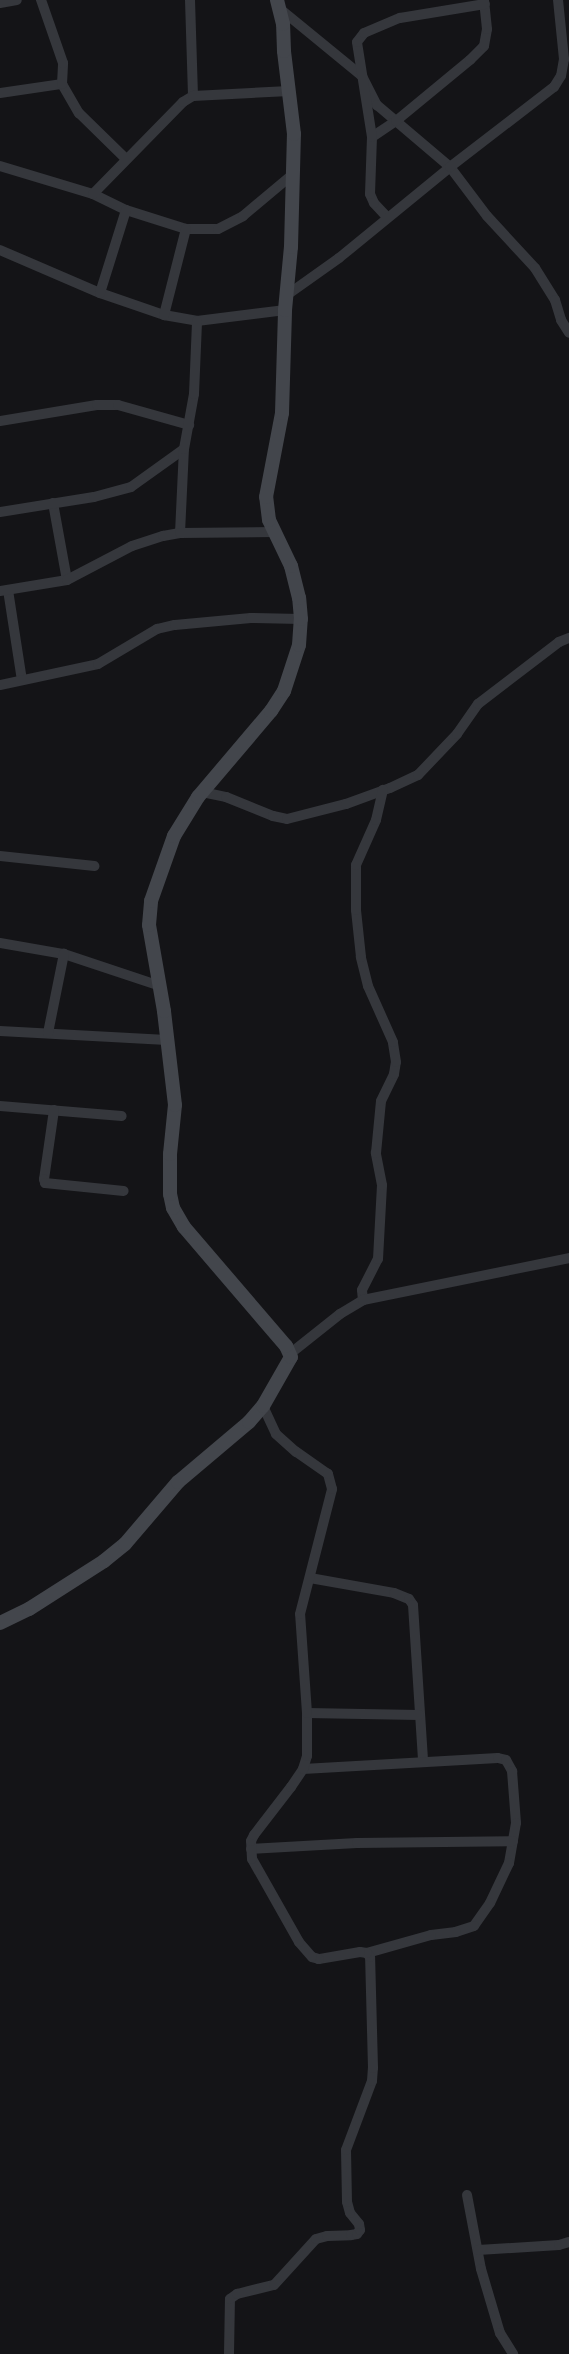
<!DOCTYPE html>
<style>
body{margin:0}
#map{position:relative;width:569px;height:2354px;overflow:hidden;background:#141417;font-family:"DejaVu Sans",sans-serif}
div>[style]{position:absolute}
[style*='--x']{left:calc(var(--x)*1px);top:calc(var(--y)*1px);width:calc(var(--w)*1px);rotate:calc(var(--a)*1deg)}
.street>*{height:10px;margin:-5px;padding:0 5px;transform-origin:5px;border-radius:5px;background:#35373c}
.secondary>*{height:14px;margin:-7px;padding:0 7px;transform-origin:7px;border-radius:7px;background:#43464c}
span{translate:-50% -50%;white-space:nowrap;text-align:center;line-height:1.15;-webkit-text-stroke:4.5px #0f1012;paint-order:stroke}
</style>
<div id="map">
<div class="street">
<div style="--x:190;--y:0;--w:96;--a:88.2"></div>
<div style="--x:0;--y:3;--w:17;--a:-10"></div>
<div style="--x:279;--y:8;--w:107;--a:39.3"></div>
<div style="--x:362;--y:76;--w:33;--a:63"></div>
<div style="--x:377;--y:105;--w:96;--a:40.3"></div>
<div style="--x:450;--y:167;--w:61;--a:52.9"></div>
<div style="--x:487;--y:216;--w:71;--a:47.3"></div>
<div style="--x:535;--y:268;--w:38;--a:58"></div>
<div style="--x:555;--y:300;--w:21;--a:73"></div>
<div style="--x:561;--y:320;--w:15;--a:58"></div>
<div style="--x:62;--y:84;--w:34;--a:60"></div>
<div style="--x:79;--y:113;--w:66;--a:44.4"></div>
<div style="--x:0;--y:93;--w:63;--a:-8.3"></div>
<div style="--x:62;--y:84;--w:21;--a:-87"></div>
<div style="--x:63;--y:63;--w:67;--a:-109.2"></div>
<div style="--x:372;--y:137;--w:29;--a:-34"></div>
<div style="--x:396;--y:121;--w:96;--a:-39.5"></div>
<div style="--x:470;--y:60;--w:20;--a:-45"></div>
<div style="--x:484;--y:46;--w:17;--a:-80"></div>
<div style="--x:487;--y:29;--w:29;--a:-96"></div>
<div style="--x:0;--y:166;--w:97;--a:16.8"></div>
<div style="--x:93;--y:194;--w:37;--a:26"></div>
<div style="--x:126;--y:210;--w:63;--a:17.6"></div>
<div style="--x:186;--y:229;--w:32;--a:0"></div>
<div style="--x:218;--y:229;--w:28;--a:-27"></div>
<div style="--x:243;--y:216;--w:65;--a:-40"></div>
<div style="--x:93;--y:194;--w:129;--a:-45.6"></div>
<div style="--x:183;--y:102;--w:12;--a:-31"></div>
<div style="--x:193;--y:96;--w:96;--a:-3"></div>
<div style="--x:387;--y:217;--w:19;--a:-133"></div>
<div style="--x:374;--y:203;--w:10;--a:-114"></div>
<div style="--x:370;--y:194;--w:57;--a:-88"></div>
<div style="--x:372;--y:137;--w:96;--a:-99"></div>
<div style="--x:357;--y:42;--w:11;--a:-52"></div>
<div style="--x:364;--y:33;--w:39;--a:-23"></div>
<div style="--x:400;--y:18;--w:86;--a:-9.4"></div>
<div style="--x:0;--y:250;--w:109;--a:23.3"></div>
<div style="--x:100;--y:293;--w:68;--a:19"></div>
<div style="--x:164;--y:315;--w:34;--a:10"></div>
<div style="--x:197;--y:321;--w:89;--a:-7.1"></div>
<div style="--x:100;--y:293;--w:87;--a:-72.6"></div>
<div style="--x:287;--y:295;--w:64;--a:-35.4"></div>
<div style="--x:339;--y:258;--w:144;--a:-39.3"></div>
<div style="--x:450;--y:167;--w:131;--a:-37.6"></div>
<div style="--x:554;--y:87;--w:13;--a:-58"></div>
<div style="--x:561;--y:76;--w:17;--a:-80"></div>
<div style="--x:564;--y:59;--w:59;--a:-95.8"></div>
<div style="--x:164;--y:315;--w:89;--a:-75.7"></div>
<div style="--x:0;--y:421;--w:98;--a:-9.4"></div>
<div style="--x:97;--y:405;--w:21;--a:0"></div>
<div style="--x:118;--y:405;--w:74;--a:15.7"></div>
<div style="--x:53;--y:503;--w:78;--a:79.7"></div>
<div style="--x:0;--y:512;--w:95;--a:-9.1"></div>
<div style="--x:94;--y:497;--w:38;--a:-15"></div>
<div style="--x:131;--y:487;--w:65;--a:-35.6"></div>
<div style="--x:180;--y:533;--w:84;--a:-87.3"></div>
<div style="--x:184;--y:449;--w:56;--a:-79.7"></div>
<div style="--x:194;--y:394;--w:73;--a:-87.6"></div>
<div style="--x:8;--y:590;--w:91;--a:81.2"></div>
<div style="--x:0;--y:591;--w:68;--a:-9.3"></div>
<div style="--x:67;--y:580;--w:73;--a:-27.6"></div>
<div style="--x:132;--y:546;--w:33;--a:-18"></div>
<div style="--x:163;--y:536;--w:17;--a:-10"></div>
<div style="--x:180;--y:533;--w:95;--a:-0.6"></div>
<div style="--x:0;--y:685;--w:100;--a:-12.1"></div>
<div style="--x:98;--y:664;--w:69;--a:-30.7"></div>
<div style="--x:157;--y:629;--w:18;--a:-13"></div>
<div style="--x:175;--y:625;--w:76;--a:-5.3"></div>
<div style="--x:251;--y:618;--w:50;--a:1.1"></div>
<div style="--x:202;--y:792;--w:25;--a:12"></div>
<div style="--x:226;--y:797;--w:51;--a:22"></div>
<div style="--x:273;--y:816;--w:14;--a:12"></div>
<div style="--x:287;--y:819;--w:61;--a:-14.3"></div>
<div style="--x:346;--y:804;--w:47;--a:-20"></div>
<div style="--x:390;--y:788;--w:31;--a:-25"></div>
<div style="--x:418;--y:775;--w:57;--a:-46.4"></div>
<div style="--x:457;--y:734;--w:37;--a:-55"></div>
<div style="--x:478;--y:704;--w:102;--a:-37.4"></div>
<div style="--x:559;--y:642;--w:11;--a:-22"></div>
<div style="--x:0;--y:856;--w:95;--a:6.1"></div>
<div style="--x:0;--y:943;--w:65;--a:9.8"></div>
<div style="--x:64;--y:954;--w:101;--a:18.4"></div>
<div style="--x:0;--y:1031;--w:167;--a:3.1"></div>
<div style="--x:48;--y:1033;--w:81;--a:-78.6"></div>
<div style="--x:0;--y:1106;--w:122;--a:4.7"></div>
<div style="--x:54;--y:1110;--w:70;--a:98.2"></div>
<div style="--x:44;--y:1179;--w:4;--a:76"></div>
<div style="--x:45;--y:1183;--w:79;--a:5.8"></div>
<div style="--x:363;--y:1300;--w:10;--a:-96"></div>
<div style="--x:362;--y:1290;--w:35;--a:-63"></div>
<div style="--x:378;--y:1259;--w:74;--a:-86.9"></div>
<div style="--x:382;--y:1185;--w:33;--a:-101"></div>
<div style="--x:376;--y:1153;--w:52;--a:-84.5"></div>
<div style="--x:381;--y:1101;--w:30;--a:-64"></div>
<div style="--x:394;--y:1074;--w:12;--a:-81"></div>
<div style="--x:396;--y:1062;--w:20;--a:-99"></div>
<div style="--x:393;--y:1042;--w:61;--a:-114.1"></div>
<div style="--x:368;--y:986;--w:30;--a:-104"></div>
<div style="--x:361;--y:957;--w:47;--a:-96.1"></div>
<div style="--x:356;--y:910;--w:45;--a:-90"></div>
<div style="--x:356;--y:865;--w:49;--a:-66"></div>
<div style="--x:376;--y:820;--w:31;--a:-77"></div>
<div style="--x:291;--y:1353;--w:63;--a:-38.5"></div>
<div style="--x:340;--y:1314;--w:27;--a:-31"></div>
<div style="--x:363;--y:1300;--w:210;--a:-11.5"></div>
<div style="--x:310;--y:1578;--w:85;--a:10.1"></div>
<div style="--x:394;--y:1593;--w:16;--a:22"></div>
<div style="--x:409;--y:1599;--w:7;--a:56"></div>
<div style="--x:413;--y:1605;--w:156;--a:86.3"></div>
<div style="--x:307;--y:1713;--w:112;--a:1"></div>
<div style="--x:303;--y:1769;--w:195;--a:-3.2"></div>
<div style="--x:498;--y:1758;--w:8;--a:14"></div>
<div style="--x:506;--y:1760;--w:13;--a:61"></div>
<div style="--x:512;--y:1771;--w:52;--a:85.6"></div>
<div style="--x:516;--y:1823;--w:41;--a:99.9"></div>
<div style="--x:509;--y:1863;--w:44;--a:115.4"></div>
<div style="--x:490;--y:1903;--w:28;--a:125"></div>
<div style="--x:474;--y:1926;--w:19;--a:162"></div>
<div style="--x:456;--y:1932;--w:25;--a:173"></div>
<div style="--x:431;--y:1935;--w:66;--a:164.3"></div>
<div style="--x:251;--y:1849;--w:106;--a:-3.2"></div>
<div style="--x:357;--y:1843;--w:156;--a:-0.7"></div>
<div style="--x:467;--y:2195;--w:75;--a:79.3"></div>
<div style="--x:481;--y:2269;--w:67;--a:73.5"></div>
<div style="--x:500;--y:2333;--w:25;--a:58"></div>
<div style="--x:478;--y:2250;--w:81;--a:-3.5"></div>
<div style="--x:559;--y:2245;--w:10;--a:-17"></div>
<div style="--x:229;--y:2354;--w:55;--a:-89"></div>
<div style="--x:230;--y:2299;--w:9;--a:-36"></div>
<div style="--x:237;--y:2294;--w:38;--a:-14"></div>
<div style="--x:274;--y:2285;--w:62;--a:-47.6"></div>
<div style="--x:316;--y:2239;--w:11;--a:-15"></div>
<div style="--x:327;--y:2236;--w:24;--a:-2"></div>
<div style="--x:351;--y:2235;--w:6;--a:-9"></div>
<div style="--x:357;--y:2234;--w:5;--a:-53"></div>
<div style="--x:360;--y:2230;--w:6;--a:-99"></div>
<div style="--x:359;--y:2224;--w:14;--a:-129"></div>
<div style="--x:350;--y:2213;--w:11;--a:-105"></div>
<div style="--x:347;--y:2202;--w:52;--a:-91.1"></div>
<div style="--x:346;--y:2150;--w:74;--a:-69.4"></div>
<div style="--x:372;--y:2081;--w:13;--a:-86"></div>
<div style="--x:373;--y:2068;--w:111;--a:-91.5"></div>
<div style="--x:370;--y:1957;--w:5;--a:-127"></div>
<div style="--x:367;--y:1953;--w:7;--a:-172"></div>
<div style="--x:360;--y:1952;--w:42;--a:170.3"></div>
<div style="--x:319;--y:1959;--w:7;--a:-164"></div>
<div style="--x:312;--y:1957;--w:20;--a:-131"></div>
<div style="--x:299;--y:1942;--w:95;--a:-119.5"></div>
<div style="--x:252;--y:1859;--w:18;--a:-93"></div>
<div style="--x:251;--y:1841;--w:7;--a:-63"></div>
<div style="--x:254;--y:1835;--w:61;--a:-52.4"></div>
<div style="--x:291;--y:1787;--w:22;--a:-56"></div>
<div style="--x:303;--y:1769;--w:14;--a:-73"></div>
<div style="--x:307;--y:1756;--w:43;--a:-90"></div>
<div style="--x:307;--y:1713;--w:99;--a:-94"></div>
<div style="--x:300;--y:1614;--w:129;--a:-75.6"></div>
<div style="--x:332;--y:1489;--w:16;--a:-105"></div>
<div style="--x:328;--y:1474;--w:39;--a:-145"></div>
<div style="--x:296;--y:1452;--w:27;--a:-138"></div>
<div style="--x:276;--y:1434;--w:31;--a:-115"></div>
</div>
<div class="secondary">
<div style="--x:0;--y:1623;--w:32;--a:-26"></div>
<div style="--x:29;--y:1609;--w:89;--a:-32.6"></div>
<div style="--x:104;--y:1561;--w:27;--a:-39"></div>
<div style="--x:125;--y:1544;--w:82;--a:-49.5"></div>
<div style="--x:178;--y:1482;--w:93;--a:-40.2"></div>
<div style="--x:249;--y:1422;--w:21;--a:-49"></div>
<div style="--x:263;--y:1406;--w:56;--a:-60.3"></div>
<div style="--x:291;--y:1357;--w:12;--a:-114"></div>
<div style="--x:286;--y:1346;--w:157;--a:-130.6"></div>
<div style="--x:184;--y:1227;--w:22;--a:-120"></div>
<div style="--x:173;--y:1208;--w:14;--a:-102"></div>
<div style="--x:170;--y:1194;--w:40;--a:-90"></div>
<div style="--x:170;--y:1154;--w:49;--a:-84.2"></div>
<div style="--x:175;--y:1105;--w:95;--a:-96.7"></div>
<div style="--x:164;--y:1011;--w:87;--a:-99.9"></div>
<div style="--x:149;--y:925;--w:24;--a:-85"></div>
<div style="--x:151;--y:901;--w:69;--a:-70.5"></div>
<div style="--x:174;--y:836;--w:46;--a:-58.4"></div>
<div style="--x:198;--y:797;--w:113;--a:-49.7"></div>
<div style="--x:271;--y:711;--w:24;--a:-57"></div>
<div style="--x:284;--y:691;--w:48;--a:-71.9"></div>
<div style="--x:299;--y:645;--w:26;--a:-86"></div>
<div style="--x:301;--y:619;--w:21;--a:-95"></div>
<div style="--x:299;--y:598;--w:33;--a:-104"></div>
<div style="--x:291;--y:566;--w:51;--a:-115.6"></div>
<div style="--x:269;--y:520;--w:23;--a:-97"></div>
<div style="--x:266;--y:497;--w:86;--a:-79.2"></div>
<div style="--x:282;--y:413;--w:103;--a:-88.3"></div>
<div style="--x:285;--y:310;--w:63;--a:-84.6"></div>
<div style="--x:291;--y:247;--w:113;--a:-88.5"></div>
<div style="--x:294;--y:134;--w:84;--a:-96.9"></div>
<div style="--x:284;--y:51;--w:27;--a:-92"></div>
<div style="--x:283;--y:24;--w:25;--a:-104"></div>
</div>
</div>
